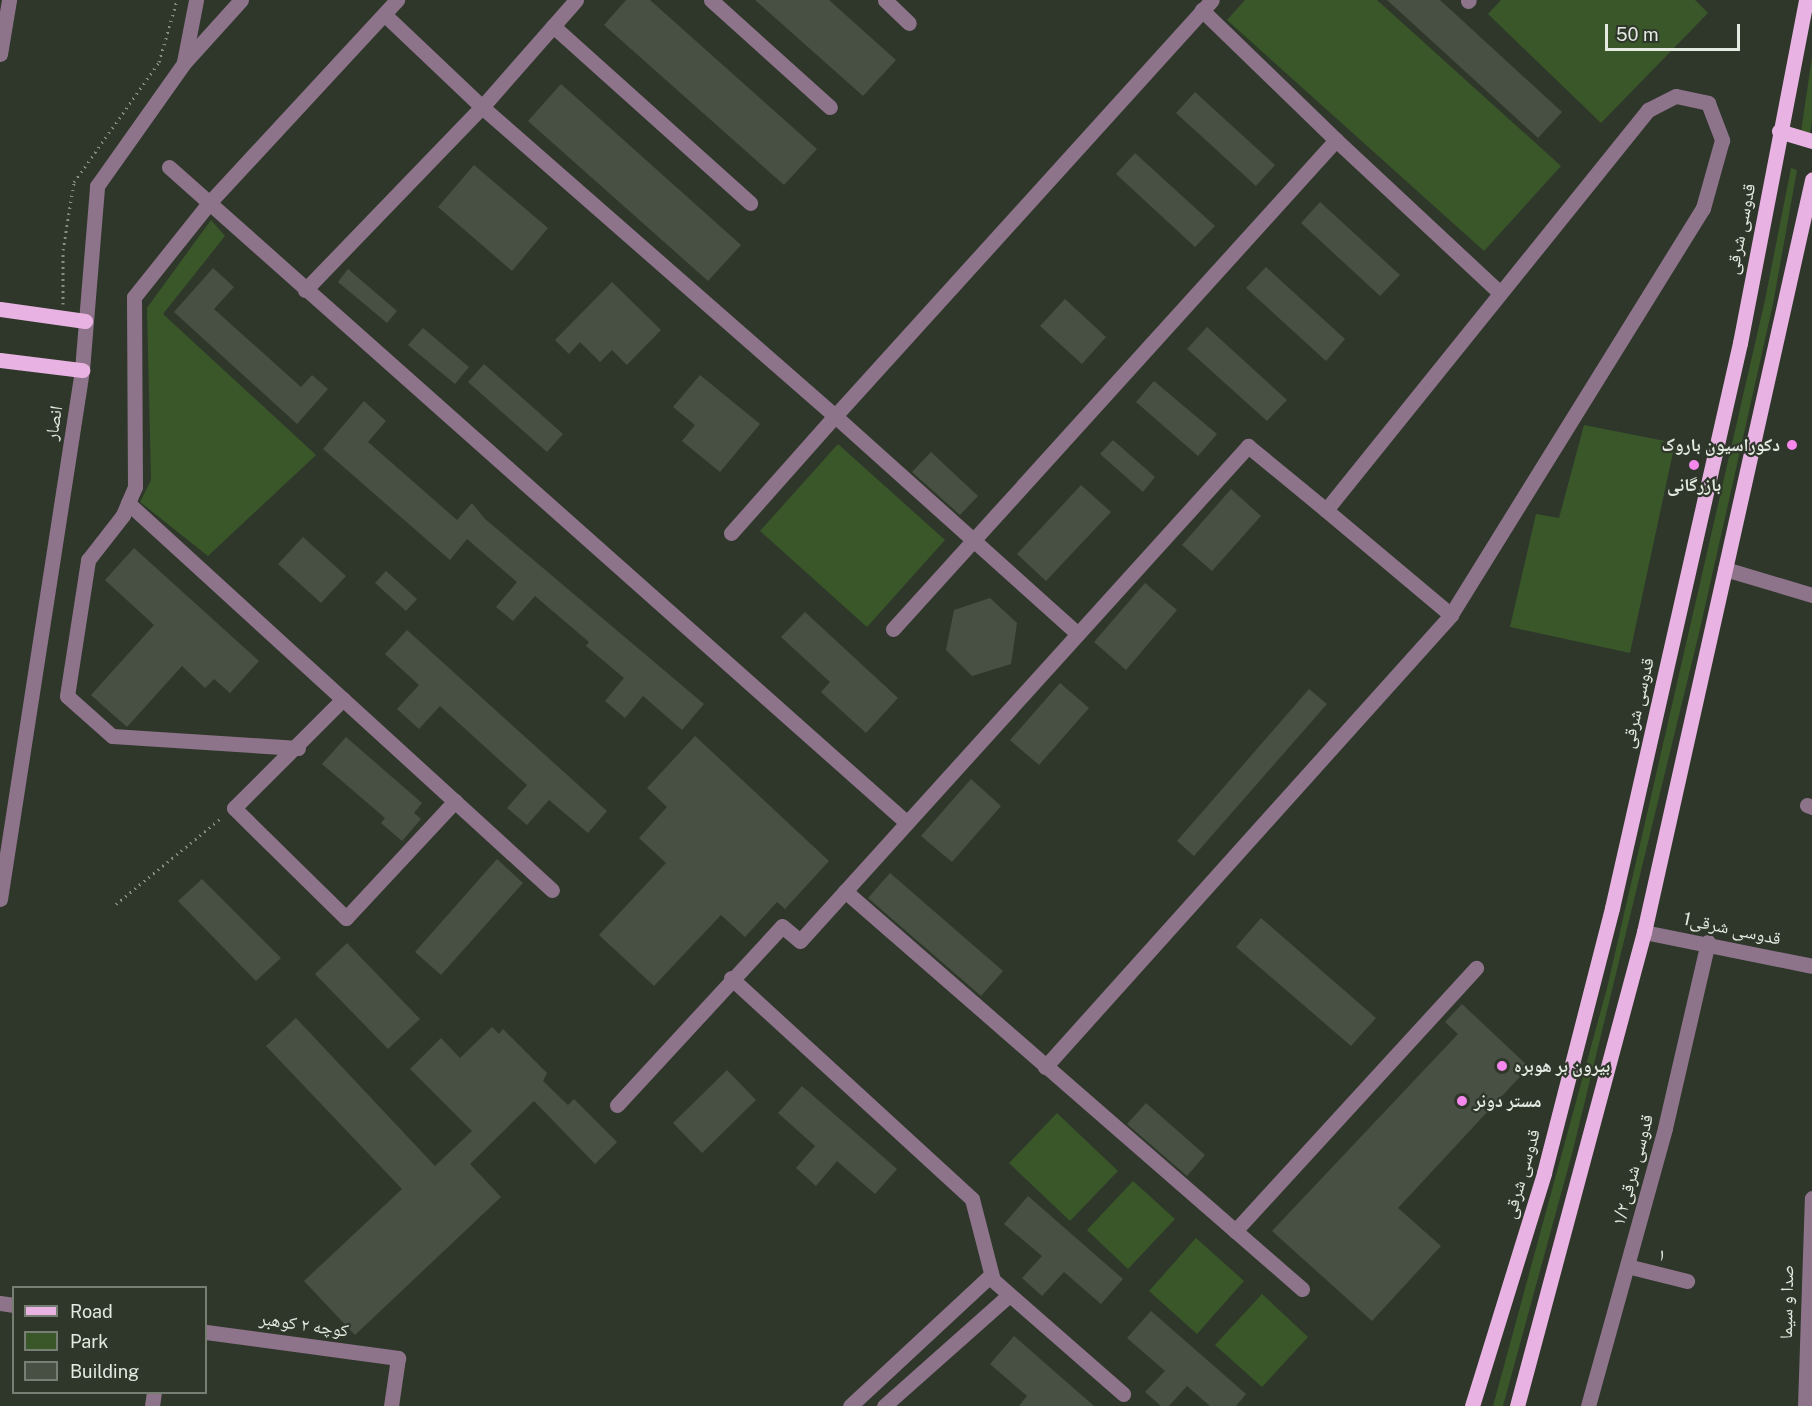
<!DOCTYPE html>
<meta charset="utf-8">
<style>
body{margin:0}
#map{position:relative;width:1812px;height:1406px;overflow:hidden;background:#2f372b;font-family:"Public Sans","Noto Naskh Arabic",sans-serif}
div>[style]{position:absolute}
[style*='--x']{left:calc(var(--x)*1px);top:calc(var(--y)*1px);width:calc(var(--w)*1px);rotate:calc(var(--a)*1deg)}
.green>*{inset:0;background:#395729}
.building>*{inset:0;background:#475043}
.path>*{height:3px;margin-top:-1.5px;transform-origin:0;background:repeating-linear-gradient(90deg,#878d83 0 1.5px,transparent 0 6px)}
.minor>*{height:15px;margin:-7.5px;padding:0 7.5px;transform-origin:7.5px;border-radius:7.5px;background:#8e748b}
.major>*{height:15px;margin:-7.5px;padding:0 7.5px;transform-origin:7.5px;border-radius:7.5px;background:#e8b3e2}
.dots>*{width:16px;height:16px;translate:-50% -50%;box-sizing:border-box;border:3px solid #2f372b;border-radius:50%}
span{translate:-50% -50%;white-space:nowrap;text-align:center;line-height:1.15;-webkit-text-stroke:4.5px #2f372b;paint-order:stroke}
.street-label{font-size:18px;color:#e4e9e1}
.poi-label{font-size:18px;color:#e4e9e1;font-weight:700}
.right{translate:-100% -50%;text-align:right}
.left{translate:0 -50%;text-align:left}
.legend{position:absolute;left:12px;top:1286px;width:195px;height:108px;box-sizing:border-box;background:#2f372b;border:2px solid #777e74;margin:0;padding:8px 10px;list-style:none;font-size:18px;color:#e4e9e1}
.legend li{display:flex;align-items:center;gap:12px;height:30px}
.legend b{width:30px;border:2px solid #777e74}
.scale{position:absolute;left:1605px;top:24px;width:135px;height:27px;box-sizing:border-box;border:3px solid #e4e9e1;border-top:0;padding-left:8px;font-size:18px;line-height:21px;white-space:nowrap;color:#e4e9e1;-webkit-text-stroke:4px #2f372b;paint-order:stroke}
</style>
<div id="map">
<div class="green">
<div style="clip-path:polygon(1245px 0,1377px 0,1561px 166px,1484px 251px,1227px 20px)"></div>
<div style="clip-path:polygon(1501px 0,1695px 0,1708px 13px,1601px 123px,1488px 14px)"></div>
<div style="clip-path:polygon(1812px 57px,1812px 120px,1810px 134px,1801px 132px)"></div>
<div style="clip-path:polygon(1791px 168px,1797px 170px,1773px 304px,1700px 629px,1573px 1150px,1503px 1406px,1493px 1406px,1607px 988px,1765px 300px)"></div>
<div style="clip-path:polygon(211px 220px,225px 236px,163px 314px,316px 455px,208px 556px,140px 502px,151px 480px,147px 308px)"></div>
<div style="clip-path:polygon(1584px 425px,1675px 443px,1630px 653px,1510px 627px,1536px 514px,1559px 518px)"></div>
<div style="clip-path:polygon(838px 444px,945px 540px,867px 627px,760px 531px)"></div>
<div style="clip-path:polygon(1057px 1113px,1118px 1171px,1070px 1221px,1009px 1163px)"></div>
<div style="clip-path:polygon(1133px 1181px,1175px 1219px,1128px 1269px,1087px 1230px)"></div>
<div style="clip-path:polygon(1196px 1238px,1244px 1281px,1197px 1334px,1149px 1291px)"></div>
<div style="clip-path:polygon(1262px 1294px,1308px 1337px,1262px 1387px,1215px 1345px)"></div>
</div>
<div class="building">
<div style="clip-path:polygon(626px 0,650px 0,817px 149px,784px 185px,604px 25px)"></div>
<div style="clip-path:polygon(755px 0,829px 0,896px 60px,863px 96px)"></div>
<div style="clip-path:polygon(1387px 0,1440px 0,1562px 112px,1538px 138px)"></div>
<div style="clip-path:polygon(561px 84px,741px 245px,708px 281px,528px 121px)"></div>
<div style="clip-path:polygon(1195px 92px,1275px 165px,1256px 186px,1176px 113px)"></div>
<div style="clip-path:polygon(1135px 153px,1215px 226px,1195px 247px,1116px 174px)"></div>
<div style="clip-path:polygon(474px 165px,548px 228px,512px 271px,438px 207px)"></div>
<div style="clip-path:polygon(1320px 202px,1400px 275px,1380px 296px,1301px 223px)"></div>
<div style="clip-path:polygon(1266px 267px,1345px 339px,1326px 361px,1246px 288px)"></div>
<div style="clip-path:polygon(213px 268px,234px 287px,214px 309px,301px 387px,312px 375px,328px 389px,297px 424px,174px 312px)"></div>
<div style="clip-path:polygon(348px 269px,397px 311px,387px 323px,338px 282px)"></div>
<div style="clip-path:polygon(612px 282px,661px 330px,627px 365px,612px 350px,600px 362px,580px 342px,569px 354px,555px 340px)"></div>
<div style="clip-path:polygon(1065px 299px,1106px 337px,1082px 364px,1040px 326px)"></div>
<div style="clip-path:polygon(1207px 327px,1287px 400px,1267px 421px,1187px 349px)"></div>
<div style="clip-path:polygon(423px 328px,469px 367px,455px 384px,408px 345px)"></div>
<div style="clip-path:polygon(484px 364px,563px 434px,547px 452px,468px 382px)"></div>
<div style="clip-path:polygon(700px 375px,760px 424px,720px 472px,682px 441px,695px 425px,673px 407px)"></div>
<div style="clip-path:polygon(1154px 381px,1217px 434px,1198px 456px,1136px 402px)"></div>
<div style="clip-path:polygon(364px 401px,386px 421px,368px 442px,457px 520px,472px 503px,485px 519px,704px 704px,682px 730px,643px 696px,625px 718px,605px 701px,624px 678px,586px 646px,589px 642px,535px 596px,513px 621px,496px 607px,517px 582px,467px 539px,450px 560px,323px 449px)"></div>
<div style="clip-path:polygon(1113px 440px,1155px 477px,1143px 492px,1100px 454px)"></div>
<div style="clip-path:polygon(931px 452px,978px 496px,960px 515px,912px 472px)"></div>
<div style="clip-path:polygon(1081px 485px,1111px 512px,1046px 581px,1017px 554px)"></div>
<div style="clip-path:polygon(1231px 489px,1261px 516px,1212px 571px,1182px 545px)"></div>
<div style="clip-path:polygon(303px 537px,346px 576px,321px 603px,278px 564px)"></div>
<div style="clip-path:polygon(134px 548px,259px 661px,230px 693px,214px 679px,205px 688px,182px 666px,127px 727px,91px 695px,154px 625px,105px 580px)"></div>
<div style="clip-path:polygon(386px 571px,417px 599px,406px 611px,375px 583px)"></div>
<div style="clip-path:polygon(1145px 583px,1177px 610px,1126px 670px,1094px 642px)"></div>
<div style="clip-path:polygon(990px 598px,1017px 623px,1011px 664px,972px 676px,946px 650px,954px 610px)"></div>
<div style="clip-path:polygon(805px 612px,898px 698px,866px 733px,821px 692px,830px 682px,781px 637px)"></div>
<div style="clip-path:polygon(407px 630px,607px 811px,588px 833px,549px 800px,527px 825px,507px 808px,527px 785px,440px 706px,419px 729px,397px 709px,419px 685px,385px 654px)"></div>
<div style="clip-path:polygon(1060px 683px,1089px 708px,1039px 765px,1010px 740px)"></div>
<div style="clip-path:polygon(1309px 689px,1327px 704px,1194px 856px,1177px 841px)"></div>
<div style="clip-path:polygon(695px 736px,829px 861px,785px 909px,777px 902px,745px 937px,721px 915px,654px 986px,599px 935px,666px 863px,639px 838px,667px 807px,647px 788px)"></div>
<div style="clip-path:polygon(346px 737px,422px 803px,414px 813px,421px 819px,402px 841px,381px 823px,385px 818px,322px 764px)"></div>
<div style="clip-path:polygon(971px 779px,1001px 806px,952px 862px,921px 836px)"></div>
<div style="clip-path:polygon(497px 859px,523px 883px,441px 975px,415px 952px)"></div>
<div style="clip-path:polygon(890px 873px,1003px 971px,981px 996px,868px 898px)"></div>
<div style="clip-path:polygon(202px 879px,281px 958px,256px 981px,178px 901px)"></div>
<div style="clip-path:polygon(1261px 918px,1376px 1018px,1351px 1046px,1236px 947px)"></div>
<div style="clip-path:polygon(347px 943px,420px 1019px,388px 1049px,315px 974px)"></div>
<div style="clip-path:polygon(1462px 1004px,1529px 1067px,1398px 1208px,1441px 1246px,1372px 1321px,1272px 1231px,1458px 1034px,1445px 1022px)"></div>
<div style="clip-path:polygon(296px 1018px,435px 1166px,472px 1131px,410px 1069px,441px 1038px,460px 1058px,492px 1027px,499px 1034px,503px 1029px,547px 1073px,543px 1081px,568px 1105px,574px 1099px,617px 1142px,595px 1164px,534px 1101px,470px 1164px,501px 1197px,355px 1335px,304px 1281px,402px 1189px,266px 1046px)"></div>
<div style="clip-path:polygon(727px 1070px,756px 1100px,702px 1153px,673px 1123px)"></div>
<div style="clip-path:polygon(802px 1086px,897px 1169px,875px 1194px,837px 1161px,816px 1186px,796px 1168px,815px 1146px,778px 1113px)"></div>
<div style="clip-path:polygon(1146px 1103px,1205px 1155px,1187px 1176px,1127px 1124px)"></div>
<div style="clip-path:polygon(1028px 1196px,1123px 1279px,1101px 1304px,1064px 1272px,1042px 1296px,1022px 1278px,1042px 1256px,1004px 1224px)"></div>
<div style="clip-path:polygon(1151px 1311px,1246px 1394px,1236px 1406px,1210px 1406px,1187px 1386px,1169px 1406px,1161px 1406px,1145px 1392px,1165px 1371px,1127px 1338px)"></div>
<div style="clip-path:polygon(1014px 1336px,1094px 1406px,1019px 1406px,1027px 1396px,990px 1364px)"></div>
</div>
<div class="path">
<div style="--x:63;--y:304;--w:54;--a:-90"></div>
<div style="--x:63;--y:250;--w:69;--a:-80.8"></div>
<div style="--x:74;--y:182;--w:147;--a:-54.7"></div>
<div style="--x:159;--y:62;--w:65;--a:-73.8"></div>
<div style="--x:116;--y:904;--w:136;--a:-39.3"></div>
</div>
<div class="minor">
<div style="--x:576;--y:0;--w:142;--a:131.3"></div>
<div style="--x:482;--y:107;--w:469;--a:41.2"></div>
<div style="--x:835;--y:416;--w:561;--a:-47.82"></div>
<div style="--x:711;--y:0;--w:160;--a:42"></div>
<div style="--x:885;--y:0;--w:33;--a:44"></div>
<div style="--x:1468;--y:1;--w:1;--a:-45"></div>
<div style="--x:553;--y:26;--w:265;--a:41.9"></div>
<div style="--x:0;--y:54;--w:55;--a:-80.5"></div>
<div style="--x:184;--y:62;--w:63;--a:-79"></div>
<div style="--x:1336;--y:140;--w:224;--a:43"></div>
<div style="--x:169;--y:167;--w:987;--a:41.63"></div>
<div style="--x:305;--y:290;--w:255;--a:-46"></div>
<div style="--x:482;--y:107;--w:135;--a:-136.5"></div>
<div style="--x:128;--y:503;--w:574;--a:42.39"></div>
<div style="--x:731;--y:533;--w:157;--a:-48.4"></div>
<div style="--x:835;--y:416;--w:326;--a:41.9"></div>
<div style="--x:1725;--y:569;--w:91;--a:16.6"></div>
<div style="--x:893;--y:629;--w:660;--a:-47.83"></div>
<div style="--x:1336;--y:140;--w:187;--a:-135.9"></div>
<div style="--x:343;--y:699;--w:154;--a:135"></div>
<div style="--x:234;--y:808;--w:157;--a:44.5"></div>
<div style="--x:346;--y:918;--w:160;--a:-47"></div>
<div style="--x:298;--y:748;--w:186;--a:-176.3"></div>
<div style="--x:112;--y:736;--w:60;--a:-138.4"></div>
<div style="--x:67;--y:696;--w:138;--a:-81.2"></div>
<div style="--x:88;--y:560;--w:57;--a:-52.1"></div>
<div style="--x:123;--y:515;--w:30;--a:-67"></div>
<div style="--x:135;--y:487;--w:190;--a:-90.3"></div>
<div style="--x:134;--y:297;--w:120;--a:-51.4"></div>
<div style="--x:209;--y:203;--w:277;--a:-47.2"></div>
<div style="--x:1807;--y:805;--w:5;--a:22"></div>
<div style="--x:845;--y:891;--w:606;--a:41.05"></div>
<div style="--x:0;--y:899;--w:535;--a:-81.19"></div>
<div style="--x:82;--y:370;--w:185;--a:-85.3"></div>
<div style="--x:97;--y:186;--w:151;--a:-54.7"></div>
<div style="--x:184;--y:63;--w:85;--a:-47.9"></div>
<div style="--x:1644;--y:932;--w:171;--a:11.4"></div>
<div style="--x:731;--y:978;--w:327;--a:42.5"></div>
<div style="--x:972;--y:1199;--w:84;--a:75.5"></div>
<div style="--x:993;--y:1280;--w:173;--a:41.2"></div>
<div style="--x:1045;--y:1067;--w:608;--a:-48.07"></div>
<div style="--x:1451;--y:615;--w:163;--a:-140"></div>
<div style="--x:617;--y:1105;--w:243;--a:-47.3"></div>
<div style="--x:782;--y:926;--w:23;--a:40"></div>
<div style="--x:800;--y:941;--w:668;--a:-47.85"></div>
<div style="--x:1248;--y:446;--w:101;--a:39.4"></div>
<div style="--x:1326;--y:510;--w:514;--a:-51.17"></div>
<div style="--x:1648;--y:110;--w:31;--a:-27"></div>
<div style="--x:1676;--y:96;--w:33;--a:12"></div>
<div style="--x:1708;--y:103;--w:40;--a:69"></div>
<div style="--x:1722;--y:140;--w:71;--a:105.6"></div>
<div style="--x:1703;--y:208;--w:479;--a:121.8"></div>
<div style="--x:1235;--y:1231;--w:357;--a:-47.5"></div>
<div style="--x:1627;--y:1266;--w:62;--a:14"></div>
<div style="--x:0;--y:1303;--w:14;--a:8"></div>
<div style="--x:206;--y:1332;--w:194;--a:7.7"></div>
<div style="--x:398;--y:1358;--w:49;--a:98.3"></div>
<div style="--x:152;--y:1406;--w:14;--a:-82"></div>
<div style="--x:850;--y:1406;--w:192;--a:-42.9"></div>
<div style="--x:884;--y:1406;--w:166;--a:-41.6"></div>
<div style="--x:1588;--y:1406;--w:288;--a:-74.5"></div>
<div style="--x:1665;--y:1128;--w:191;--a:-77"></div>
<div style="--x:1805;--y:1406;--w:208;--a:-88.1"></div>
</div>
<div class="major">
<div style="--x:1779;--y:131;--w:34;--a:17"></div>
<div style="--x:0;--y:309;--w:86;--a:8"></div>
<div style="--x:0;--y:360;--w:83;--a:7"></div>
<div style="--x:1472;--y:1406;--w:244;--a:-72.8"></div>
<div style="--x:1544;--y:1173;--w:274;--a:-75.6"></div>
<div style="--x:1612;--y:908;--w:579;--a:-77.24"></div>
<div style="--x:1740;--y:343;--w:349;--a:-79.1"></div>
<div style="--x:1517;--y:1406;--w:491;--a:-75"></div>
<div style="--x:1644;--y:932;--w:771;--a:-77.41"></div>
</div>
<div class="dots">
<div style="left:1792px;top:445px;background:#f688ed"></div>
<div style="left:1694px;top:465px;background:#f688ed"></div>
<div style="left:1502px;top:1066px;background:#f688ed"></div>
<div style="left:1462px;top:1101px;background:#f688ed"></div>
</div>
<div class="street-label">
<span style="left:1741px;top:229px;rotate:-79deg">قدوسی شرقی</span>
<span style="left:54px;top:423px;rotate:-81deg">انصار</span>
<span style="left:1638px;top:703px;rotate:-77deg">قدوسی شرقی</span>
<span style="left:1732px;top:929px;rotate:12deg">1قدوسی شرقی</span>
<span style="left:1633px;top:1170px;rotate:-75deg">قدوسی شرقی۱/۲</span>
<span style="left:1522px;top:1174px;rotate:-74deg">قدوسی شرقی</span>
<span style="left:1662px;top:1255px;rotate:14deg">۱</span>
<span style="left:1787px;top:1302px;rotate:-89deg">صدا و سیما</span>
<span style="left:304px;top:1325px;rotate:8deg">کوچه ۲ کوهبر</span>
</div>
<div class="poi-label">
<span class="right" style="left:1780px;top:445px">دکوراسیون باروک</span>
<span style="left:1694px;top:485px">بازرگانی</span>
<span class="left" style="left:1514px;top:1066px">بیرون بر هوبره</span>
<span class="left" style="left:1474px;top:1101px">مستر دونر</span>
</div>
<ul class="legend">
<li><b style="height:8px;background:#e8b3e2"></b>Road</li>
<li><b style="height:16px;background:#395729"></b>Park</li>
<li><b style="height:16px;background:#475043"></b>Building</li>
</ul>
<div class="scale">50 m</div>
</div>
